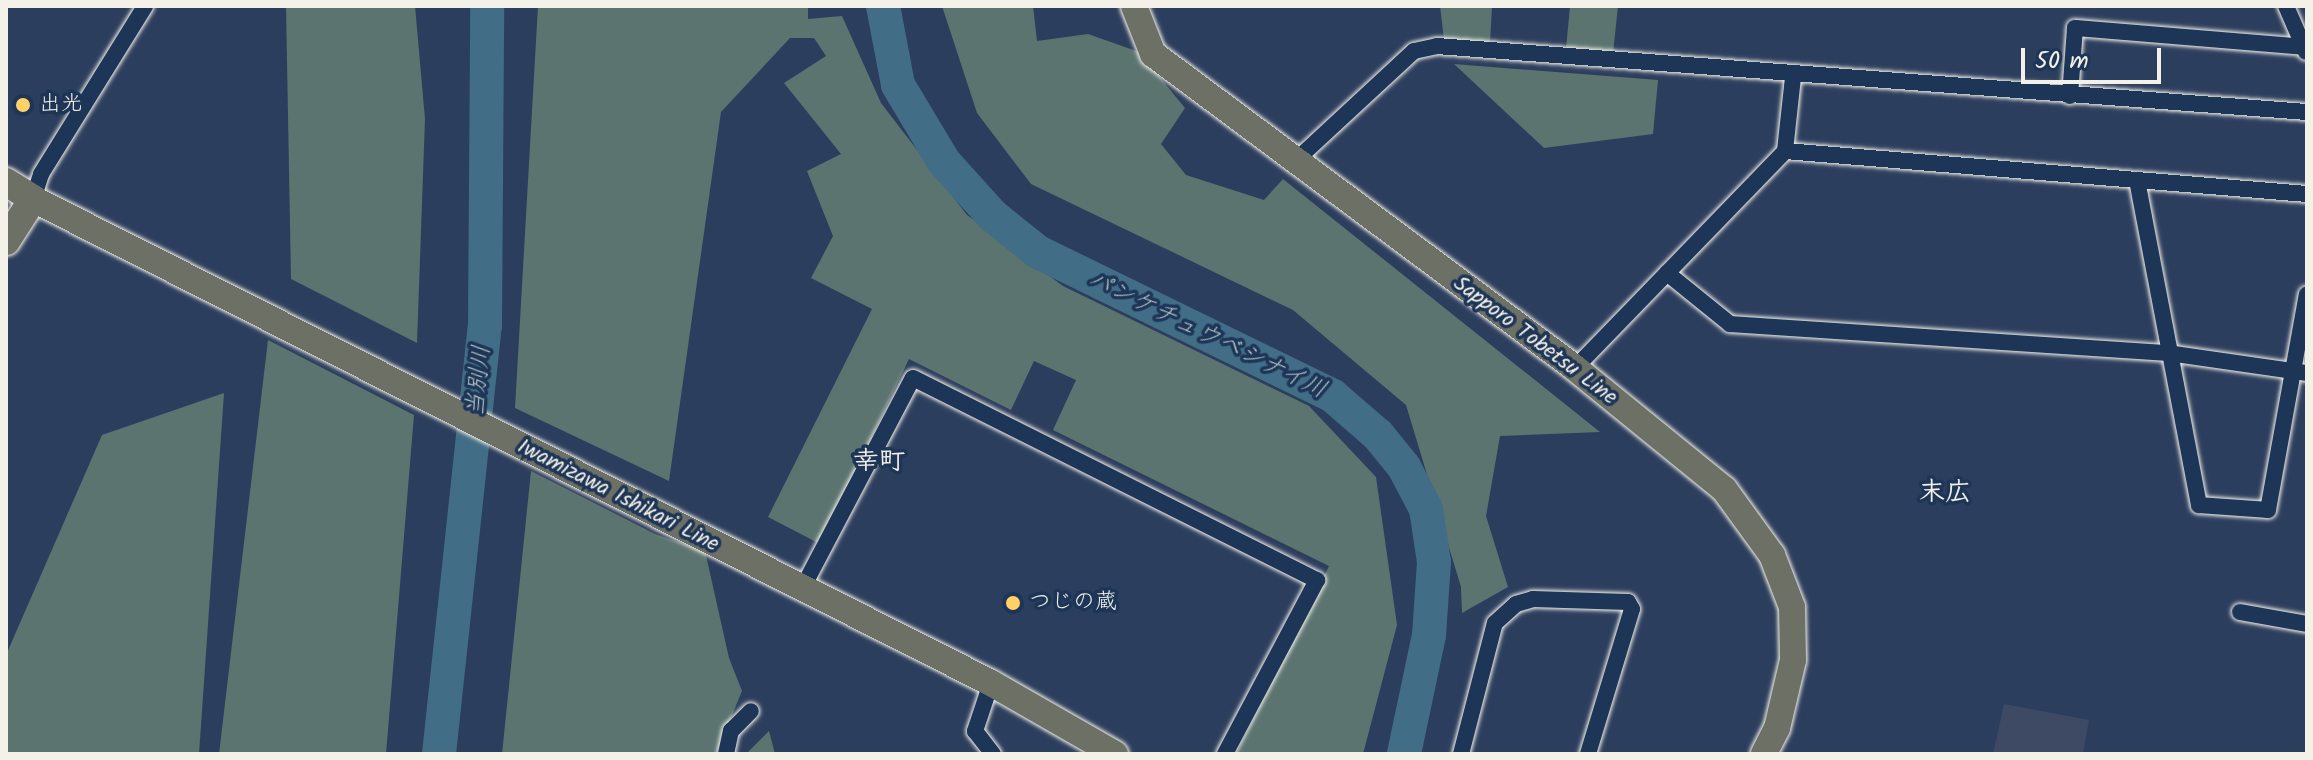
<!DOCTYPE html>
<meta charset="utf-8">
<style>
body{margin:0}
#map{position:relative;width:2313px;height:760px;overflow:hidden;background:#2c3e5d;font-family:Kalam,"Klee One",sans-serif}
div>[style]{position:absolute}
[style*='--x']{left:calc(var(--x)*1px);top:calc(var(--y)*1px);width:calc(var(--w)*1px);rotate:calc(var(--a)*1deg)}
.built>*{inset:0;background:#3e4964}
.green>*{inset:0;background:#5b7470}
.river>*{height:34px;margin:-17px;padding:0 17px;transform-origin:17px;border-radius:17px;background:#416d86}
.roads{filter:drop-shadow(0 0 2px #f4f1e8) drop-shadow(0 0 2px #f4f1e8)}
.minor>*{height:16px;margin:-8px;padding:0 8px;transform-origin:8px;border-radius:8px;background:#1d3557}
.primary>*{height:26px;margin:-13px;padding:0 13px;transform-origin:13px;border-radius:13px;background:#6c7065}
.trunk>*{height:28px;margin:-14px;padding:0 14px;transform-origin:14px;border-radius:14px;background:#6c7065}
.dots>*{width:22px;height:22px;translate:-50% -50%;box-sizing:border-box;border:4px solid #1d3557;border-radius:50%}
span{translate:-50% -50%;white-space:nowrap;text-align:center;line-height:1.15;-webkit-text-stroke:7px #1d3557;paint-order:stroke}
.poi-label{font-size:22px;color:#f4f1e8}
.left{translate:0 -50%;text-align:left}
.street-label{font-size:22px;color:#f4f1e8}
.water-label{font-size:24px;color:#b5c3c6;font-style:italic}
.quarter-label{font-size:26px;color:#f4f1e8;font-weight:700}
.frame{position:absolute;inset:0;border:8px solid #f4f1e8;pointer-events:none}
.scale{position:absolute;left:2021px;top:48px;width:140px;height:36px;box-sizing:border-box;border:4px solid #f4f1e8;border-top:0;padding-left:10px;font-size:24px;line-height:28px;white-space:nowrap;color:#f4f1e8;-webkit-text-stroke:6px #1d3557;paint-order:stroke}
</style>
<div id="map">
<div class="built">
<div style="clip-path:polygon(2004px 704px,2089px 720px,2083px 754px,1993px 754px)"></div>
</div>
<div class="green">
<div style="clip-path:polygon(286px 6px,415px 6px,425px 119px,417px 343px,291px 279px)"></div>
<div style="clip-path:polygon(538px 6px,808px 6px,808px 19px,842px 16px,881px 103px,967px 215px,1063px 286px,1309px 406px,1376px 477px,1397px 625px,1363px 754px,1236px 754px,1329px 566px,1053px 430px,1076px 380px,1034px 361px,1011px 410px,909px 359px,820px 544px,768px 517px,872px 309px,811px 278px,833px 236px,807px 171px,841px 154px,784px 83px,826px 56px,814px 38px,790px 38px,721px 112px,669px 481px,515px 408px)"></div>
<div style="clip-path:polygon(942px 6px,1033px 6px,1037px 41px,1088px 34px,1139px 52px,1185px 108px,1161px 144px,1186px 175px,1264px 200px,1283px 179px,1600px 432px,1500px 436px,1486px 516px,1508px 587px,1462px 613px,1461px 587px,1406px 405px,1293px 310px,1031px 184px,977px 113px)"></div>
<div style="clip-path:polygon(1440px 6px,1492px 6px,1490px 44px,1444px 40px)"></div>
<div style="clip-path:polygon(1570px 6px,1618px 6px,1613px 53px,1566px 49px)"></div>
<div style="clip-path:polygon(1454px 64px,1658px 80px,1653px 134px,1544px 148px)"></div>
<div style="clip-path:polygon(268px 340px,414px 415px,386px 754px,219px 754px)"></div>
<div style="clip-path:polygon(224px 393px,199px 754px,6px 754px,6px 655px,102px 435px)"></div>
<div style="clip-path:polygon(531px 471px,655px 534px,705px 551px,729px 658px,742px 691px,716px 754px,502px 754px)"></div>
<div style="clip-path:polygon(769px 731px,775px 754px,746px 754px)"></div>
</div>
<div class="river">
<div style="--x:883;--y:6;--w:80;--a:79.2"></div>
<div style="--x:898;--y:85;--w:90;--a:59.1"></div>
<div style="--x:944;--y:162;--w:73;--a:47.8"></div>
<div style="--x:993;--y:216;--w:58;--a:38.7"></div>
<div style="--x:1038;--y:252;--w:328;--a:26"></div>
<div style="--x:1333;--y:396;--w:60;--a:40.9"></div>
<div style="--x:1378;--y:435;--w:41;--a:50.9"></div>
<div style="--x:1404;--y:467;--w:47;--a:62.4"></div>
<div style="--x:1426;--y:509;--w:54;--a:81.4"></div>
<div style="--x:1434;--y:562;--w:73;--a:93.9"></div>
<div style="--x:1429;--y:635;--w:122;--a:101.9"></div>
<div style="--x:439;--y:754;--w:430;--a:-83.9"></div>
<div style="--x:485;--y:326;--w:320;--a:-89.6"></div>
</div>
<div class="roads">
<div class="minor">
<div style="--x:2286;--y:6;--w:50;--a:66.5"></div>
<div style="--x:2070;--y:96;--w:68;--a:-85.8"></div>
<div style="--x:2075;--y:28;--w:233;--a:4.7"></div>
<div style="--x:1785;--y:151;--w:524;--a:4.71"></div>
<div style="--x:1293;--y:163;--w:165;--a:-42.8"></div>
<div style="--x:1414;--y:51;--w:24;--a:-12"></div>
<div style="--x:1437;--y:46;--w:872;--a:4.34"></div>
<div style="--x:2137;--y:180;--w:331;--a:79.2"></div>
<div style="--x:2199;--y:505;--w:69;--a:4.1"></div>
<div style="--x:2268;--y:510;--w:219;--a:-79.8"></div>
<div style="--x:33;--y:199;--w:26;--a:-72"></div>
<div style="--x:41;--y:174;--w:198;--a:-58.2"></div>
<div style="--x:1667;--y:273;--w:81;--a:39"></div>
<div style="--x:1730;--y:324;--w:439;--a:3.8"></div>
<div style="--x:2168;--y:353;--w:140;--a:8.2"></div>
<div style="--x:1575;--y:368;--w:302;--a:-45.9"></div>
<div style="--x:1785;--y:151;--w:74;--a:-83.8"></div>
<div style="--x:802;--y:589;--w:238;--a:-62.3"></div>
<div style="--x:913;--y:378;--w:452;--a:26.6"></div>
<div style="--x:1317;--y:580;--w:197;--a:117.9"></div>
<div style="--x:2240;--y:612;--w:68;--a:10.2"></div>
<div style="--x:991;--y:683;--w:51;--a:108.4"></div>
<div style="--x:975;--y:731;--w:29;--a:52"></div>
<div style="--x:726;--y:754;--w:24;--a:-78"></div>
<div style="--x:731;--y:731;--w:28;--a:-45"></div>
<div style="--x:1461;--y:754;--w:135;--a:-75.5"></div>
<div style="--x:1495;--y:623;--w:28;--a:-42"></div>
<div style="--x:1516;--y:604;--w:18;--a:-16"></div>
<div style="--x:1533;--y:599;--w:95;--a:1.8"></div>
<div style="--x:1628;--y:602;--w:8;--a:60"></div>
<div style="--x:1632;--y:609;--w:152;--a:106.9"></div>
</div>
<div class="primary">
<div style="--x:1134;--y:6;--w:52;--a:68.4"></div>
<div style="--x:1153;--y:54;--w:526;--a:36.65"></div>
<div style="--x:1575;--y:368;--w:192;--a:39.1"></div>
<div style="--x:1724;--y:489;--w:82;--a:54"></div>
<div style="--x:1772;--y:555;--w:56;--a:69"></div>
<div style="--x:1792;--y:607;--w:53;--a:88.9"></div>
<div style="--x:1793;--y:660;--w:70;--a:103.2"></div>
<div style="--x:1777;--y:728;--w:29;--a:117"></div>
<div style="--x:33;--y:199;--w:1073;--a:26.8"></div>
<div style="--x:991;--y:683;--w:143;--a:29.8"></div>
</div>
<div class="trunk">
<div style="--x:6;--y:182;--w:32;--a:32"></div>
<div style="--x:33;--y:199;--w:50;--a:122.7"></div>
</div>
</div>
<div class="dots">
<div style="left:23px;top:105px;background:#ffd166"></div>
<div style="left:1013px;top:603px;background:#ffd166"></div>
</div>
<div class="poi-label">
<span class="left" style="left:39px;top:105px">出光</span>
<span class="left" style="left:1029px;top:603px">つじの蔵</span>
</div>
<div class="street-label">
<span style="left:1535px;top:341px;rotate:37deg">Sapporo Tobetsu Line</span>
<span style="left:618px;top:496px;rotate:27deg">Iwamizawa Ishikari Line</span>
</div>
<div class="water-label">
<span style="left:1207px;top:335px;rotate:26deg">パンケチュウベシナイ川</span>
<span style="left:479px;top:381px;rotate:-84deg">当別川</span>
</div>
<div class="quarter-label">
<span style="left:879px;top:463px">幸町</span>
<span style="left:1945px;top:494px">末広</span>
</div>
<div class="frame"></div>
<div class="scale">50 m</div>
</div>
